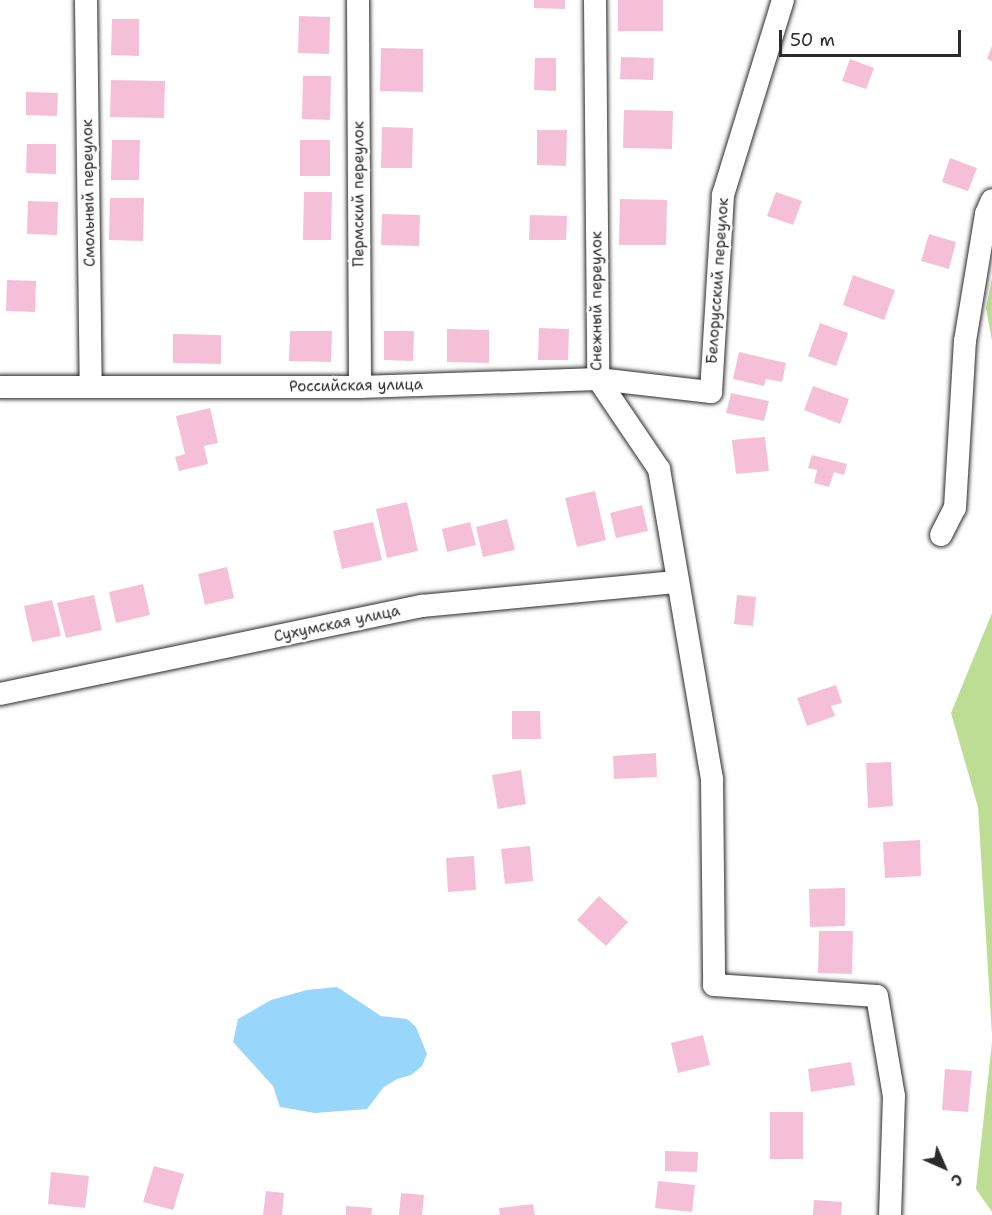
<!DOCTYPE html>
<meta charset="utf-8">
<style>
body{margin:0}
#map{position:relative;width:992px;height:1215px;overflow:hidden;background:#fff;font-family:"Shantell Sans",sans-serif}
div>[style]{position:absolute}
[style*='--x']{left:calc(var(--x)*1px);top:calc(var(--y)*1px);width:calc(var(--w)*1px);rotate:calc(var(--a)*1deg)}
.green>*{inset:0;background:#bddd95}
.water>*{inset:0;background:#98d6fa}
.building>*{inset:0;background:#f6bfd8}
.roads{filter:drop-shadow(0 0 2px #2b2b2b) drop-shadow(0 0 2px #2b2b2b)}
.minor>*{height:22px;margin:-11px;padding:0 11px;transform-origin:11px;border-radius:11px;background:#fff}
span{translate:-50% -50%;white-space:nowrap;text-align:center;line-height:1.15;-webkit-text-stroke:5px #fff;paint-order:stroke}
.street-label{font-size:15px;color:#2b2b2b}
.north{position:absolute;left:914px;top:1137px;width:60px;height:60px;-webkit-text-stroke:4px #fff;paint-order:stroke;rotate:135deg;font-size:16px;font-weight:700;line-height:24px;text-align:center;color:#2b2b2b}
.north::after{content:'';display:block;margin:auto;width:21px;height:27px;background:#2b2b2b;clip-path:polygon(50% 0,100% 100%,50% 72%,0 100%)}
.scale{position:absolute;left:779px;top:30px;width:182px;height:27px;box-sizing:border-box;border:3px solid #2b2b2b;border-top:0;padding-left:8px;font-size:18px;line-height:21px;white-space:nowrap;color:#2b2b2b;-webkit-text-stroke:4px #fff;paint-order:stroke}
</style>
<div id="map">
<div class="green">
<div style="clip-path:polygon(992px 278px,992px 341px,986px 308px)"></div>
<div style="clip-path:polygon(992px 613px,992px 1035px,978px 807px,951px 713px)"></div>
<div style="clip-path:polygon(992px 1042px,992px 1212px,976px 1189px)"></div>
</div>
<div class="water">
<div style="clip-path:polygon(337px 987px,381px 1016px,407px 1019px,416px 1027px,427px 1054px,422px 1066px,411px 1075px,397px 1079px,384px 1087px,367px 1109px,315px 1113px,280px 1107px,273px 1086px,233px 1042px,238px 1019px,271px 1000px,307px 990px)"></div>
</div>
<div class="building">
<div style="clip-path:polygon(534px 0,565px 0,565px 9px,534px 8px)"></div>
<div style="clip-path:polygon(618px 0,663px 0,663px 31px,618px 31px)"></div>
<div style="clip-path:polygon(299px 16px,330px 17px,329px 54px,298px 53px)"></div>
<div style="clip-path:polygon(112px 19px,139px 19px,139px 56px,111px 55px)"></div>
<div style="clip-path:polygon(992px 46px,992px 61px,987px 59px)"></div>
<div style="clip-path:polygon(381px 48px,423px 49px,423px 92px,380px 91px)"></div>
<div style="clip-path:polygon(621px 57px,654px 58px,653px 80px,620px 79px)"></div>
<div style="clip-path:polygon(535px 58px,556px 58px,556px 91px,534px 90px)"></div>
<div style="clip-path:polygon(850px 59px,874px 68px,866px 89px,842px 81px)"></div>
<div style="clip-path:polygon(303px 76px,331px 76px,330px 120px,302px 119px)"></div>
<div style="clip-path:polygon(111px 80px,165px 81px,164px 118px,110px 117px)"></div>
<div style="clip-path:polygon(26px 92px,58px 93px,57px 116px,26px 115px)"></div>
<div style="clip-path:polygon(624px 110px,673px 111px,672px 149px,623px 148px)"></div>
<div style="clip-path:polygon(382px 127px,413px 128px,412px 168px,381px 168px)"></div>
<div style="clip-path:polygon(537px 130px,567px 130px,566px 166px,537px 165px)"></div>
<div style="clip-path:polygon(112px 140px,140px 140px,139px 180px,111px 180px)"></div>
<div style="clip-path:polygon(300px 140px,330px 140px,330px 176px,300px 176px)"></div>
<div style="clip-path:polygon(27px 144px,56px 144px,56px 174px,26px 173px)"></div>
<div style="clip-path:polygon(950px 158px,977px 168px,968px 191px,942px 182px)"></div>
<div style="clip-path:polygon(304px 192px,332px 192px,331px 240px,303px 240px)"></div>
<div style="clip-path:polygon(776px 192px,802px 201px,793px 225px,767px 216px)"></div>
<div style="clip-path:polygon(110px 198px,144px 198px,143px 241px,109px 240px)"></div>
<div style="clip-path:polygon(620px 199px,667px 200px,666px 245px,619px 245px)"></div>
<div style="clip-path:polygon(28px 201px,58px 202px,57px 235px,27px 234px)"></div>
<div style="clip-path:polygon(382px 214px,420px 215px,419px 246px,381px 245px)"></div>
<div style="clip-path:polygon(530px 215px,567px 216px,566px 240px,529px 240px)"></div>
<div style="clip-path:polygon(929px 234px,956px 242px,949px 269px,921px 261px)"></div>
<div style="clip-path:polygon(853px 275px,895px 290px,884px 320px,843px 305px)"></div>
<div style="clip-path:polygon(7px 280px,36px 281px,35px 312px,6px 311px)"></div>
<div style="clip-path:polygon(820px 323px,848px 333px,836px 366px,808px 356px)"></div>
<div style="clip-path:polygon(539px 328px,569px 329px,568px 360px,538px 360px)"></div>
<div style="clip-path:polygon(447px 329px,489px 330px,489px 363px,447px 362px)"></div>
<div style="clip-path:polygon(290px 331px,332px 331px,331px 362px,289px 361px)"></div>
<div style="clip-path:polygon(384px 331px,414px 331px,413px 361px,384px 360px)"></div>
<div style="clip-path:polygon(173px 334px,221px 335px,221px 364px,173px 363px)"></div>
<div style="clip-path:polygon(739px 352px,786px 363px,782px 382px,766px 379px,764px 386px,733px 379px)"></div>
<div style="clip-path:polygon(813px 386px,849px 399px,840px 424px,804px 410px)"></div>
<div style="clip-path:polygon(731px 393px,769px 401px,764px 421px,726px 413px)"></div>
<div style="clip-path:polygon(210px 408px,218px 443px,204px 446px,208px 464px,179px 471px,175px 457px,185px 454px,176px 416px)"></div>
<div style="clip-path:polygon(765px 437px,769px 471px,736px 474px,732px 440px)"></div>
<div style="clip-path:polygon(812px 455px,847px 464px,844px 475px,834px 472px,829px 487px,814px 483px,817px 470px,808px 468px)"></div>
<div style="clip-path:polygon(595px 491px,606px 540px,577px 547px,565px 498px)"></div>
<div style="clip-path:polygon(407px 502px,418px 551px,387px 558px,376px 509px)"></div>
<div style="clip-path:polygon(642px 505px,648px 531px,616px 538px,610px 513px)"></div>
<div style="clip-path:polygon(507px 519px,515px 550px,483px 557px,476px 527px)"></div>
<div style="clip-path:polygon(373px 522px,382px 560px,342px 569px,333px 531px)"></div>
<div style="clip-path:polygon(470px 522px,476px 545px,447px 552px,442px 529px)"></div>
<div style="clip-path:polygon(227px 567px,234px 598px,205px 605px,198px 574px)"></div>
<div style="clip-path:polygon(143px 584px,150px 615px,116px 623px,109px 592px)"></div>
<div style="clip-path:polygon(94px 595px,102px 630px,66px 638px,57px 603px)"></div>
<div style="clip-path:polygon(737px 595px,756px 597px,753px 626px,734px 624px)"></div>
<div style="clip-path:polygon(52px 600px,61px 636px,32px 642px,24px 606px)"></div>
<div style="clip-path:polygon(836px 685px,842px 703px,831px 706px,835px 716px,807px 726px,797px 698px)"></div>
<div style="clip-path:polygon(512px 711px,540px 711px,541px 739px,512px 739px)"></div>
<div style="clip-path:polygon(656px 753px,657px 777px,614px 779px,613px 756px)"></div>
<div style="clip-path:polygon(891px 762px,893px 806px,868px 808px,866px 763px)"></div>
<div style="clip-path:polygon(521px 770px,526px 804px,498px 809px,492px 775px)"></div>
<div style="clip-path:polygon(920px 840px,921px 876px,885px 878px,883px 842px)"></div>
<div style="clip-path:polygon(530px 846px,533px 881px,505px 884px,501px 849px)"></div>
<div style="clip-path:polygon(474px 856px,476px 890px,448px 892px,446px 858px)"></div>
<div style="clip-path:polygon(845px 888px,845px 926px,810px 927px,809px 889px)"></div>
<div style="clip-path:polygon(599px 896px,628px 922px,606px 946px,577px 920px)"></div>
<div style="clip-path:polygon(819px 931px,853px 931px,852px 974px,818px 973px)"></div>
<div style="clip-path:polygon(703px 1035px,710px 1065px,678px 1073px,671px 1043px)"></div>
<div style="clip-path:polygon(851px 1062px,855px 1085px,811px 1092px,808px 1069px)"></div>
<div style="clip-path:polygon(945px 1069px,972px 1071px,968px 1112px,942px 1110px)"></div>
<div style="clip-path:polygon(770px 1112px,803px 1112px,803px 1159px,770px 1159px)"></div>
<div style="clip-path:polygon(665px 1151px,698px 1152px,697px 1172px,665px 1171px)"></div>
<div style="clip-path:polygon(154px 1166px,184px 1174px,173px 1210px,143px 1202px)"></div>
<div style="clip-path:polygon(51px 1172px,89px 1176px,85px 1208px,48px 1204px)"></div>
<div style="clip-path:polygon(658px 1181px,695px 1185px,692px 1212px,655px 1208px)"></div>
<div style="clip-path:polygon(266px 1191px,284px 1193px,282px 1215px,263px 1215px)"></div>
<div style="clip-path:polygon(401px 1193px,424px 1195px,422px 1215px,399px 1215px)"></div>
<div style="clip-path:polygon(814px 1200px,842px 1202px,841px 1215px,813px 1215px)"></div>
<div style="clip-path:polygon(533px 1204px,535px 1215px,500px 1215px,499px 1208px)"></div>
<div style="clip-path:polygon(346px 1206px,372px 1208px,371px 1215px,346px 1215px)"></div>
</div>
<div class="roads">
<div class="minor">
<div style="--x:86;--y:0;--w:386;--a:89.3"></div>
<div style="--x:358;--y:0;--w:387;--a:89.7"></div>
<div style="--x:595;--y:0;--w:379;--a:89.5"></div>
<div style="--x:598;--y:379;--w:109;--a:55.9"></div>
<div style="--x:659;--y:469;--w:314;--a:80.3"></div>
<div style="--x:712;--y:779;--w:206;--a:89.4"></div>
<div style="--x:714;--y:985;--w:163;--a:3.9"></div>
<div style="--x:877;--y:996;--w:101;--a:80.4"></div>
<div style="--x:894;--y:1096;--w:119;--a:91.9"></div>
<div style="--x:0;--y:387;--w:360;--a:0"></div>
<div style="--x:360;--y:387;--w:238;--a:-1.9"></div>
<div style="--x:598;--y:379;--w:114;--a:6.6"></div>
<div style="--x:711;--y:392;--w:197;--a:-86.5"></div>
<div style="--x:723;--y:195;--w:204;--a:-72.9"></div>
<div style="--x:941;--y:535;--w:30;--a:-63"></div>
<div style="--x:955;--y:508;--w:167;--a:-86.6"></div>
<div style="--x:965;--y:341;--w:129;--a:-80.6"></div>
<div style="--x:986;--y:214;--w:15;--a:-67"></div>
<div style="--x:0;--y:694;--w:431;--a:-11.8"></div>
<div style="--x:422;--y:606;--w:257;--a:-5.4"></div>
</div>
</div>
<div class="street-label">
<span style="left:89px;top:193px;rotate:-91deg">Смольный переулок</span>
<span style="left:359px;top:194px;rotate:-90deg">Пермский переулок</span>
<span style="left:718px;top:281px;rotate:-86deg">Белорусский переулок</span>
<span style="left:597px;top:301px;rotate:-90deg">Снежный переулок</span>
<span style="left:356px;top:386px;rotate:-1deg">Российская улица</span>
<span style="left:337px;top:624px;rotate:-12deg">Сухумская улица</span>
</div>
<div class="north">С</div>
<div class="scale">50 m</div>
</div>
